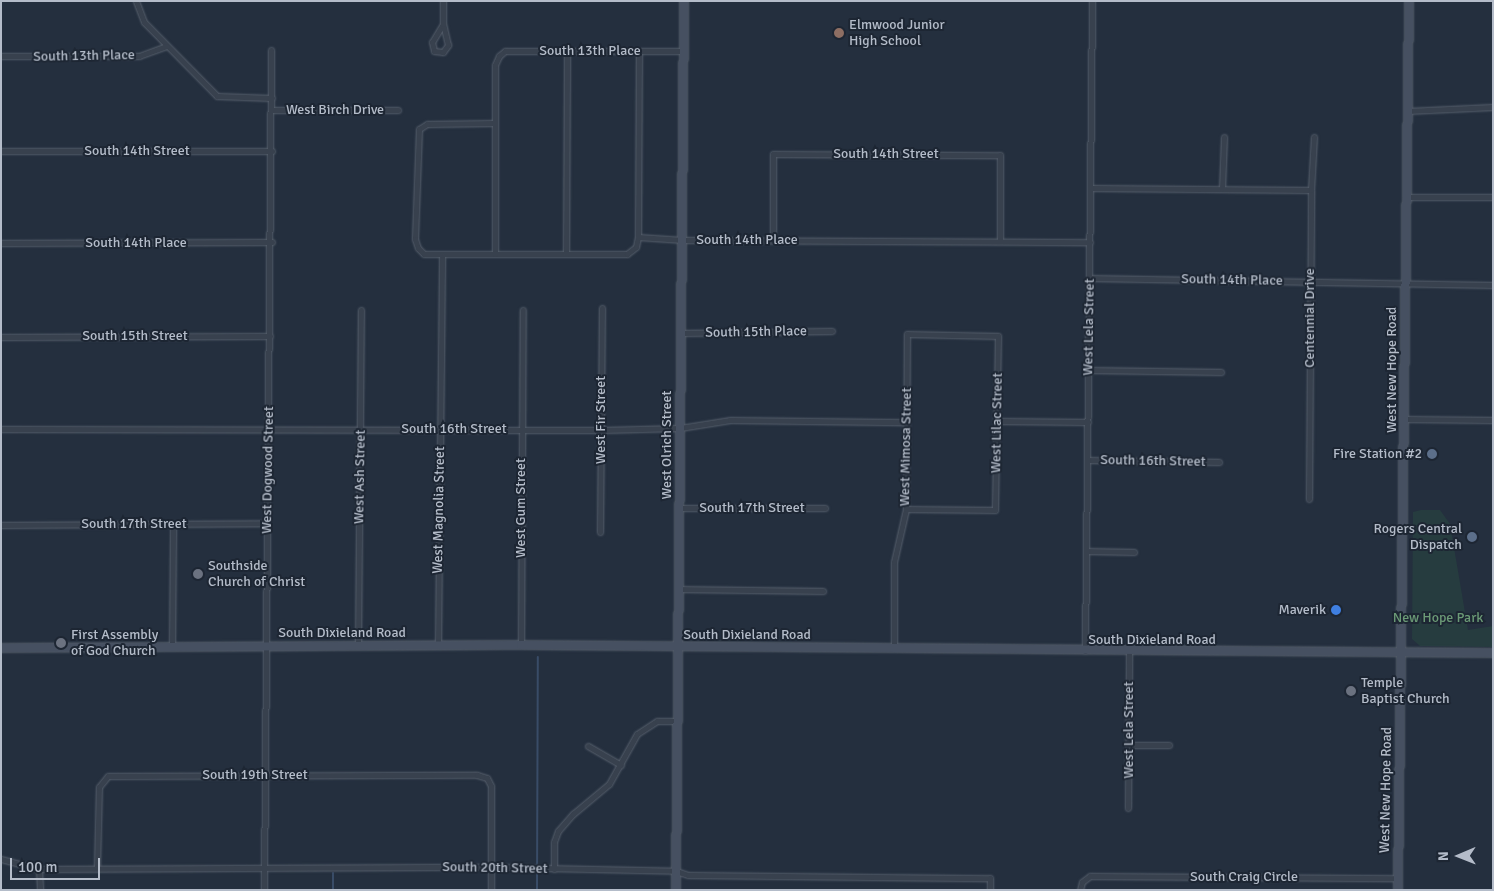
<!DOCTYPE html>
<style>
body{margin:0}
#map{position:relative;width:1494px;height:891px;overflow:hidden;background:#242f3e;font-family:Signika,sans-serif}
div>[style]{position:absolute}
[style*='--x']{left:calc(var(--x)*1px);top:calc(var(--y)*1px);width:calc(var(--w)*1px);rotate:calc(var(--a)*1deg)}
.green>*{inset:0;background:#263c3f}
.stream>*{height:2px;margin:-1px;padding:0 1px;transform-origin:1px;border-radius:1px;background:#394c67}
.roads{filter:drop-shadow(0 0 1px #565f6c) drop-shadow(0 0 1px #565f6c)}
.street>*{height:5px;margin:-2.5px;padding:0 2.5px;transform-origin:2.5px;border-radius:2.5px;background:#38414e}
.secondary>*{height:8px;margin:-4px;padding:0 4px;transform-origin:4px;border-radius:4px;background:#465061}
.dots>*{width:14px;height:14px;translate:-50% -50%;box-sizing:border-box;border:2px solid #1d2633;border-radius:50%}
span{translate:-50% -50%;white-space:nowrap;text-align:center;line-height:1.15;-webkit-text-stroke:4px #1d2633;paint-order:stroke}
.poi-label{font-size:14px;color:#b4bcc9}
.left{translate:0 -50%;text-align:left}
.right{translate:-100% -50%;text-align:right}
.street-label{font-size:14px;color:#b4bcc9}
.park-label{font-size:14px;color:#6b9a76}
.frame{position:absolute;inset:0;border:2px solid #b4bcc9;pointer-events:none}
.north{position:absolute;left:1434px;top:831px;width:50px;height:50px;-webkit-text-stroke:4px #1d2633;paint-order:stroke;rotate:269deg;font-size:14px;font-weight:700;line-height:20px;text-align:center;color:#b4bcc9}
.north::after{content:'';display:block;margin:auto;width:18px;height:22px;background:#b4bcc9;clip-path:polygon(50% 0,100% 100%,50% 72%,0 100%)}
.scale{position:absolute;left:10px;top:858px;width:90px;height:22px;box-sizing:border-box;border:2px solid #b4bcc9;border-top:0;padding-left:6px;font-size:15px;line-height:18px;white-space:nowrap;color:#b4bcc9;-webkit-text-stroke:4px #1d2633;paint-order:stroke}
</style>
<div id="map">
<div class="green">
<div style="clip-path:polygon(1421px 510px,1440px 510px,1450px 524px,1468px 630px,1493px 626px,1493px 647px,1420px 646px,1412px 639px,1413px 512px)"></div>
</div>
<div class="stream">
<div style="--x:333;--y:890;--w:17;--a:-90"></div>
<div style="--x:537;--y:890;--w:233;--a:-89.8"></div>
</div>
<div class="roads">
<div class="street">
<div style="--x:136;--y:1;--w:22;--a:69"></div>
<div style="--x:144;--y:22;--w:104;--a:45.4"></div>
<div style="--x:217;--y:96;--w:55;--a:2.1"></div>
<div style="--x:443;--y:24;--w:21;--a:121"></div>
<div style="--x:432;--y:42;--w:9;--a:77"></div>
<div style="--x:434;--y:51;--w:9;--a:6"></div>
<div style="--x:443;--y:52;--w:9;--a:-54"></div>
<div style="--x:448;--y:45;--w:22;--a:-103"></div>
<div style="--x:443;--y:24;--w:23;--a:-90"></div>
<div style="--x:1;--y:56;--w:138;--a:0"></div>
<div style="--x:139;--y:56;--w:29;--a:-20"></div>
<div style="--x:272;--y:110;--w:126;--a:0"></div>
<div style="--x:1407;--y:111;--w:86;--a:-2.7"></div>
<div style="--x:495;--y:123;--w:68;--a:179.2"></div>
<div style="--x:427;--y:124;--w:9;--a:148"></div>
<div style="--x:419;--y:129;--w:110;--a:92.1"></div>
<div style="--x:415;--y:239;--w:9;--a:72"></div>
<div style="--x:418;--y:248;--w:8;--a:45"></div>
<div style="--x:424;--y:254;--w:203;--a:0"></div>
<div style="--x:627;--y:254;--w:11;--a:-38"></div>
<div style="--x:636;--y:247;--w:10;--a:-79"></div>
<div style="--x:638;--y:237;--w:45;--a:3.8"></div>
<div style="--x:683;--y:240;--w:407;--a:0.3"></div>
<div style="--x:1;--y:151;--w:271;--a:0"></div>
<div style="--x:1091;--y:188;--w:220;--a:0.5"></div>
<div style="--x:1222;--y:189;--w:52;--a:-87.8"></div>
<div style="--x:1405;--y:197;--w:88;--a:0"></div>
<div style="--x:638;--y:237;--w:186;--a:-89.7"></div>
<div style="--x:773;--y:240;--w:86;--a:-90"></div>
<div style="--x:773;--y:154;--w:227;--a:0.3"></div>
<div style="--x:1000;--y:155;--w:86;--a:90"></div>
<div style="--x:1;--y:243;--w:271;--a:-0.2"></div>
<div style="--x:495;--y:254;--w:189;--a:-90"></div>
<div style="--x:495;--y:65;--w:10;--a:-66"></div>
<div style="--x:499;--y:56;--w:8;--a:-40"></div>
<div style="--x:505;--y:51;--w:179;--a:0"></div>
<div style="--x:566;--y:254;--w:203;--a:-89.7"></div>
<div style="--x:1090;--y:278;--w:403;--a:1"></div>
<div style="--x:681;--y:333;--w:151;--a:-0.8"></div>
<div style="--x:1;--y:337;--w:269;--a:-0.2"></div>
<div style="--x:1089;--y:370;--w:132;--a:0.9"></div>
<div style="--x:1404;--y:419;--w:89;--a:0.6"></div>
<div style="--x:998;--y:421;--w:90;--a:0.6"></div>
<div style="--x:1;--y:429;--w:601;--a:0.1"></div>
<div style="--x:602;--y:430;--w:78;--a:-1.5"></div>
<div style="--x:680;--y:428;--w:51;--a:-9.1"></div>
<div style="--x:730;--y:420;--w:176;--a:0.7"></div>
<div style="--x:1088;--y:460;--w:131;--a:0.9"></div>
<div style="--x:1309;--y:499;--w:309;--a:-89.6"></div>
<div style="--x:1311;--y:190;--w:53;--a:-86.8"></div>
<div style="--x:679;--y:508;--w:146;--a:0"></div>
<div style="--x:1;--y:525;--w:266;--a:-0.4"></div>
<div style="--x:600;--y:532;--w:224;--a:-89.5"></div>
<div style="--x:1087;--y:551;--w:47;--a:1.2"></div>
<div style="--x:678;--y:589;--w:145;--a:0.8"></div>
<div style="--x:358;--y:645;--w:335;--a:-89.5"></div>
<div style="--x:438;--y:645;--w:390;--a:-89.4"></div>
<div style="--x:521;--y:645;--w:335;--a:-89.7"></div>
<div style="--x:172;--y:646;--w:122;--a:-89.5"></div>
<div style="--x:894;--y:648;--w:86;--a:-90"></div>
<div style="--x:894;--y:562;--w:54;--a:-77.2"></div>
<div style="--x:906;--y:509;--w:175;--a:-89.7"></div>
<div style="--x:907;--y:334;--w:91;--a:1.3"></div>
<div style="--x:998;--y:336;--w:174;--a:91"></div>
<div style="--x:995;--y:510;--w:89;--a:-179.4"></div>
<div style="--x:1085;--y:651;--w:650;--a:-89.38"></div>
<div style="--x:1129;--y:745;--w:40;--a:0"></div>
<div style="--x:588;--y:746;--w:38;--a:30"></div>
<div style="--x:1128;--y:808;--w:156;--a:-89.6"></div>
<div style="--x:1;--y:859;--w:39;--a:15"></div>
<div style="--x:39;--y:869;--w:452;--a:-0.3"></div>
<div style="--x:491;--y:867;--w:185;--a:1.2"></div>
<div style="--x:676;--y:871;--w:13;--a:18"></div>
<div style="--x:688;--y:875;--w:302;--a:0.6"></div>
<div style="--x:990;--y:878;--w:12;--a:90"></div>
<div style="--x:97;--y:867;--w:80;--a:-88.6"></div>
<div style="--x:99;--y:787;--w:14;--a:-51"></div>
<div style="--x:108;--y:776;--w:369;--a:-0.2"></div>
<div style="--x:477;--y:775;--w:10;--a:17"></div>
<div style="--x:487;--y:778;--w:9;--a:63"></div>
<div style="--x:491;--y:786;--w:104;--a:90"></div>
<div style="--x:39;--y:869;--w:21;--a:87"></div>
<div style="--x:554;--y:869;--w:27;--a:-90"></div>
<div style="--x:554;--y:842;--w:12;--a:-70"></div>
<div style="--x:558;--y:831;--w:23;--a:-49"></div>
<div style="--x:573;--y:814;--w:47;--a:-39.8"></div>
<div style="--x:609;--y:784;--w:57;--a:-60.8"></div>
<div style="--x:637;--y:734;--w:24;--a:-33"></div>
<div style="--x:657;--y:721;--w:20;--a:0"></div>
<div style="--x:264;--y:890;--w:840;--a:-89.52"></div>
<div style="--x:1080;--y:890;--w:8;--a:-76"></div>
<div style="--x:1082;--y:882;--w:10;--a:-37"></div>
<div style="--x:1090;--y:876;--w:308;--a:0.4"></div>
</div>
<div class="secondary">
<div style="--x:1;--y:648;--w:520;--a:-0.33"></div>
<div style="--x:521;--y:645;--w:972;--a:0.47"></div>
<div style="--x:676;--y:890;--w:889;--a:-89.48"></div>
<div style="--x:1398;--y:890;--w:889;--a:-89.29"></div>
</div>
</div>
<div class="dots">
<div style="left:839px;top:33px;background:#8d6e63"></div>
<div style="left:1432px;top:454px;background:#5c6f8a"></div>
<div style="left:1472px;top:537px;background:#5c6f8a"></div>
<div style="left:198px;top:574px;background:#6b7280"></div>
<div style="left:1336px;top:610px;background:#3f7fe0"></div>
<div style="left:61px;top:643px;background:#6b7280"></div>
<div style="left:1351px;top:691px;background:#6b7280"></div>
</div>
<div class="poi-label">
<span class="left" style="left:849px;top:33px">Elmwood Junior<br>High School</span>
<span class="right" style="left:1422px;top:454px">Fire Station #2</span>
<span class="right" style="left:1462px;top:537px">Rogers Central<br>Dispatch</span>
<span class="left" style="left:208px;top:574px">Southside<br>Church of Christ</span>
<span class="right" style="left:1326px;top:610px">Maverik</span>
<span class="left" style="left:71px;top:643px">First Assembly<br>of God Church</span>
<span class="left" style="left:1361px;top:691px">Temple<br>Baptist Church</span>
</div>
<div class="street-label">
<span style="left:590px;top:51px">South 13th Place</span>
<span style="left:84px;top:56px;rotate:-1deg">South 13th Place</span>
<span style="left:335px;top:110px">West Birch Drive</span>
<span style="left:137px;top:151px">South 14th Street</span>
<span style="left:886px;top:154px">South 14th Street</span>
<span style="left:747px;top:240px">South 14th Place</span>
<span style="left:136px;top:243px">South 14th Place</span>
<span style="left:1232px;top:280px;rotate:1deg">South 14th Place</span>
<span style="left:1310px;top:318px;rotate:-90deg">Centennial Drive</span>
<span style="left:1089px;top:327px;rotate:-89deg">West Lela Street</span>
<span style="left:756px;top:332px;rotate:-1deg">South 15th Place</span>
<span style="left:135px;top:336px">South 15th Street</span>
<span style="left:1392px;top:370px;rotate:-90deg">West New Hope Road</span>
<span style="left:601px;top:420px;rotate:-90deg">West Fir Street</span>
<span style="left:997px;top:423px;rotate:-89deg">West Lilac Street</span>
<span style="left:454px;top:429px">South 16th Street</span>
<span style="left:667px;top:445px;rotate:-90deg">West Olrich Street</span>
<span style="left:906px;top:447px;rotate:-89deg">West Mimosa Street</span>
<span style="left:1153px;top:461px;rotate:1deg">South 16th Street</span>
<span style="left:268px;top:470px;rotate:-89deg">West Dogwood Street</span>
<span style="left:360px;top:477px;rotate:-89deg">West Ash Street</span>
<span style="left:521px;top:508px;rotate:-90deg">West Gum Street</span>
<span style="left:752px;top:508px">South 17th Street</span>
<span style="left:439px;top:510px;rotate:-89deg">West Magnolia Street</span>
<span style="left:134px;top:524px">South 17th Street</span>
<span style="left:342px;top:633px">South Dixieland Road</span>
<span style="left:747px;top:635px">South Dixieland Road</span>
<span style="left:1152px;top:640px">South Dixieland Road</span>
<span style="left:1129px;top:730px;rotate:-90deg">West Lela Street</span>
<span style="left:255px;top:775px">South 19th Street</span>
<span style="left:1386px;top:790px;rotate:-89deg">West New Hope Road</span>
<span style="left:495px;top:868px;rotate:1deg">South 20th Street</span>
<span style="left:1244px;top:877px">South Craig Circle</span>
</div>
<div class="park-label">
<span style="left:1438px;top:618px">New Hope Park</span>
</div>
<div class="frame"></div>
<div class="north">N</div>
<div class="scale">100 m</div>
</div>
